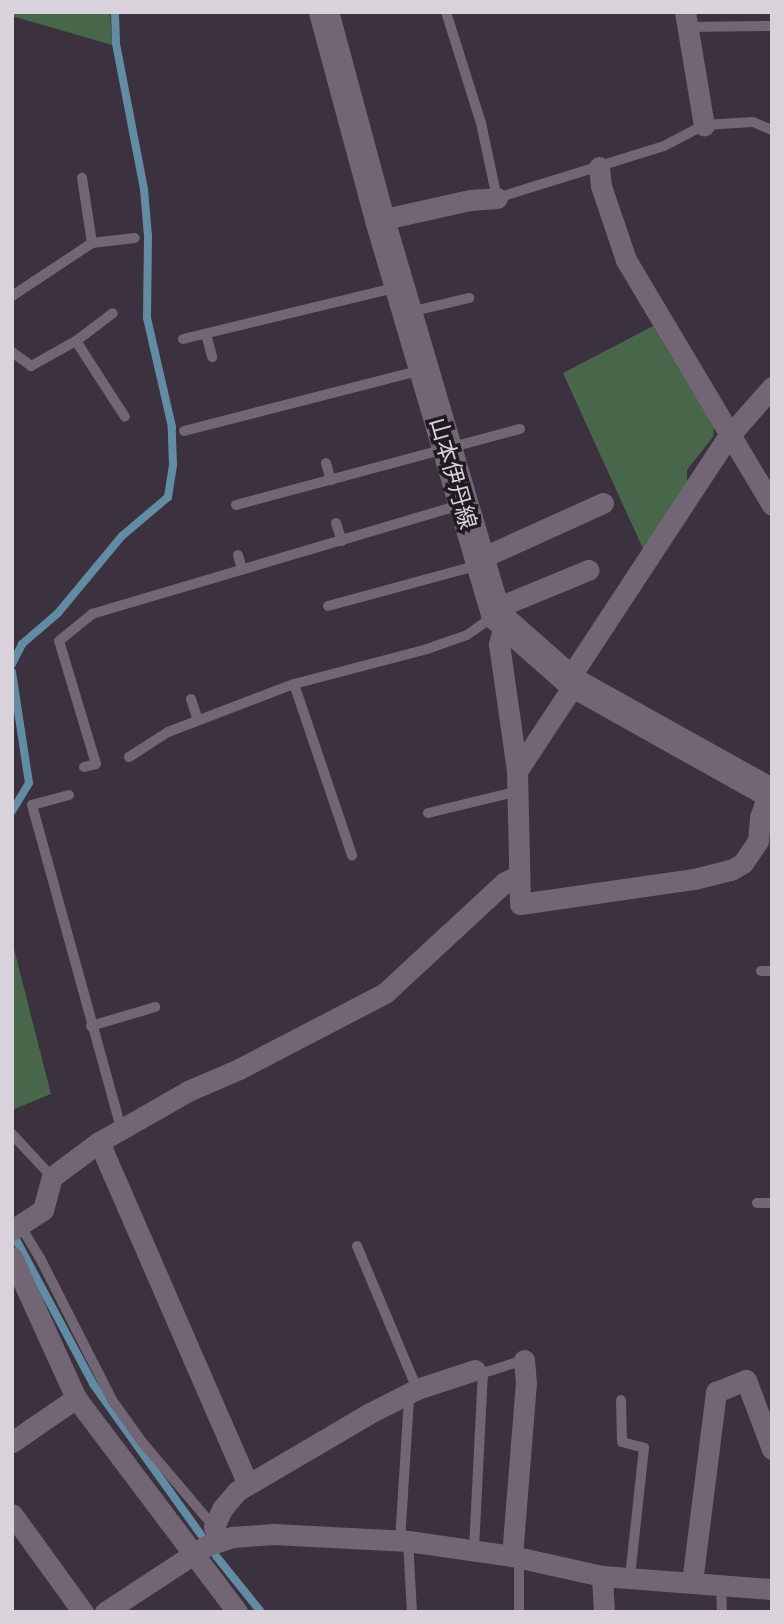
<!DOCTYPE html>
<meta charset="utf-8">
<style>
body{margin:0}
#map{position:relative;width:784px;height:1624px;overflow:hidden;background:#3c313e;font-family:"Open Sans","Noto Sans JP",sans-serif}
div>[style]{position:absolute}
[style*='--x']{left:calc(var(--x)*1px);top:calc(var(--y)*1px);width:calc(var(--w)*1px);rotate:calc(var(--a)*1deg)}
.green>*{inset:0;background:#486649}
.stream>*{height:8px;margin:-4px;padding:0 4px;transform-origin:4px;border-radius:4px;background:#618ca3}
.service>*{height:10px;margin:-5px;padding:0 5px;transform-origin:5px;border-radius:5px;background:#726674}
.minor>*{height:21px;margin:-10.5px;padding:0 10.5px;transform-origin:10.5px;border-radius:10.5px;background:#726674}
.secondary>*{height:30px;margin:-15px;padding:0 15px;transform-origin:15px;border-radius:15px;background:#726674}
span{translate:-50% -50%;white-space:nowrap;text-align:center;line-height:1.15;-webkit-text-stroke:7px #201b21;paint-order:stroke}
.street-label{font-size:23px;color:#d9d2da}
.frame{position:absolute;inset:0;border:14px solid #d9d2da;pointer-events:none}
</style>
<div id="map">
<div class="green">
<div style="clip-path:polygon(12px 12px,110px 12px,112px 45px,12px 16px)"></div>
<div style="clip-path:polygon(653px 326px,714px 427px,713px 437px,687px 470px,687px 501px,645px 553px,563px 373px)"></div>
<div style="clip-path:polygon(12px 941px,51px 1094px,12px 1110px)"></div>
</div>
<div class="stream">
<div style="--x:12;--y:664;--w:22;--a:-63"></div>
<div style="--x:22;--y:644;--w:48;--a:-40.7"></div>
<div style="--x:58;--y:613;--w:100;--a:-50.3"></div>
<div style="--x:122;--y:536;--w:60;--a:-40.3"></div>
<div style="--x:168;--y:497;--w:32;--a:-81"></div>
<div style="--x:173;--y:465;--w:38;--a:-92"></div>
<div style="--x:172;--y:427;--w:112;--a:-102.9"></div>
<div style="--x:147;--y:318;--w:82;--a:-89.3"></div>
<div style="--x:148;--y:236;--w:47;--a:-94.9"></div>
<div style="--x:144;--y:189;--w:149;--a:-100.9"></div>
<div style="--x:116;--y:43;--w:31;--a:-92"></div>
<div style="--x:12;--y:672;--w:112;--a:81.3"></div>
<div style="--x:29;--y:783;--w:33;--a:121"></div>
<div style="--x:12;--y:1232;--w:172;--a:61.9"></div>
<div style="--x:93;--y:1384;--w:186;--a:54.4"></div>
<div style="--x:216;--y:1556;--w:72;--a:51.2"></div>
</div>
<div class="service">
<div style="--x:446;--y:12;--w:116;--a:72.5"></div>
<div style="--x:481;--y:123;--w:77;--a:78"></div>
<div style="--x:497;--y:198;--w:175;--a:-17.3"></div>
<div style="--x:664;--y:146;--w:45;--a:-27.7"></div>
<div style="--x:704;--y:125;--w:49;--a:-3.5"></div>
<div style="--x:753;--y:122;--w:21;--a:23"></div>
<div style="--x:687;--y:27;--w:85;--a:-0.7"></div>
<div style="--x:92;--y:243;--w:43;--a:-6.6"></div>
<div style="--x:12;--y:296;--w:96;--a:-33.5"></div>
<div style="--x:92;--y:243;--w:66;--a:-98.7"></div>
<div style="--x:410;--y:312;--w:61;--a:-13.3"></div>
<div style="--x:206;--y:334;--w:24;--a:75"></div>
<div style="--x:183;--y:339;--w:221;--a:-13.6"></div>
<div style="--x:76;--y:341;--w:46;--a:-37.1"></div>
<div style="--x:12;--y:352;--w:24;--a:36"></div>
<div style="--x:31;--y:366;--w:51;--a:-29.1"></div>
<div style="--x:76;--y:341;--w:90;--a:57.2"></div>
<div style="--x:184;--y:431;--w:246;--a:-14.4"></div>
<div style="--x:326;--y:463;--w:18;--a:74"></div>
<div style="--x:236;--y:505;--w:294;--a:-15"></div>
<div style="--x:336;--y:523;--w:19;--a:72"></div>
<div style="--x:238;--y:555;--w:15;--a:74"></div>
<div style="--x:328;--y:606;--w:156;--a:-15.2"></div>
<div style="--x:294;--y:684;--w:181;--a:71.3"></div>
<div style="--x:191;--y:699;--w:22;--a:72"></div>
<div style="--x:129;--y:757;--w:46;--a:-32.7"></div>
<div style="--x:168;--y:732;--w:135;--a:-20.9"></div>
<div style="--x:294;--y:684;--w:138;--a:-14.7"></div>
<div style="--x:427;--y:649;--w:42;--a:-19.3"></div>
<div style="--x:467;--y:635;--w:35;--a:-35"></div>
<div style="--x:84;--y:767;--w:12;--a:-14"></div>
<div style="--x:96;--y:764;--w:128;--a:-106.7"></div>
<div style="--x:59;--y:641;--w:43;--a:-39.3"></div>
<div style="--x:92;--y:614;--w:385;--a:-16.5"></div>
<div style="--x:69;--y:795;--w:38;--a:165"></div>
<div style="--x:32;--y:805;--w:339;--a:74.6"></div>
<div style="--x:428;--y:813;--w:89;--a:-13.6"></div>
<div style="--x:761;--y:971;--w:11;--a:0"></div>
<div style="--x:91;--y:1026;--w:67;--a:-16.5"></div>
<div style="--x:12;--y:1134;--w:59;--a:47.1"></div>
<div style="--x:757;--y:1203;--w:15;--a:0"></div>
<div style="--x:20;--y:1225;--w:39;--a:59"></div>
<div style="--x:40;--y:1258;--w:159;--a:63.1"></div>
<div style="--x:112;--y:1400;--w:52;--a:54.5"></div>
<div style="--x:142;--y:1442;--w:111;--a:49.7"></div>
<div style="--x:357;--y:1246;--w:155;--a:67.2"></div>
<div style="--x:476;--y:1371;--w:7;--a:16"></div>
<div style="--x:483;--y:1373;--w:43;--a:-17.6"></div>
<div style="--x:621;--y:1400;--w:42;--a:88.6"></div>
<div style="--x:622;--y:1442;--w:23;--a:15"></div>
<div style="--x:644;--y:1448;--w:130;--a:96.2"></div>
<div style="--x:400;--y:1541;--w:145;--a:-86.4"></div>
<div style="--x:408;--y:1541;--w:71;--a:86.8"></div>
<div style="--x:474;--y:1549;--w:176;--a:-87.1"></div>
<div style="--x:721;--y:1584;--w:28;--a:88"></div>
<div style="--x:519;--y:1612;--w:54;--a:-90"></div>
</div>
<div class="minor">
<div style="--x:685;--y:12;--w:115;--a:80.5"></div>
<div style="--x:599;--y:167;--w:19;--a:84"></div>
<div style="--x:601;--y:186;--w:78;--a:71.3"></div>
<div style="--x:626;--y:260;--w:285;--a:59.2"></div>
<div style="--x:380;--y:220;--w:92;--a:-12.5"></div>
<div style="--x:470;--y:200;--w:27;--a:-4"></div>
<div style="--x:479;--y:559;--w:136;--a:-24.3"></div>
<div style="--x:496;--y:608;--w:100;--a:-22.4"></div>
<div style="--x:504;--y:625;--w:20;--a:105"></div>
<div style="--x:499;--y:644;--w:128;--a:81.9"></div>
<div style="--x:517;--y:771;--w:98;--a:-56.6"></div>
<div style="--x:571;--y:689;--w:18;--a:-81"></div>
<div style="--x:574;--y:671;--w:280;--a:-56.7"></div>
<div style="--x:728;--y:437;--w:67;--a:-48.7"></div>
<div style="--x:517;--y:771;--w:133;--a:88.7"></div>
<div style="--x:520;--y:904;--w:176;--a:-8.2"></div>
<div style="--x:694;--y:879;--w:38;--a:-14"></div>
<div style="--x:731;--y:870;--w:14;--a:-30"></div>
<div style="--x:743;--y:863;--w:27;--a:-56"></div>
<div style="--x:758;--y:841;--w:24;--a:-85"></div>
<div style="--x:760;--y:817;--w:27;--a:-70"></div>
<div style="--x:99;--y:1142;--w:373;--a:66.5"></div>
<div style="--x:12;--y:1230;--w:37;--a:-33"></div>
<div style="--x:43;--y:1210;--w:34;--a:-75"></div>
<div style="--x:52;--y:1177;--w:59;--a:-36.7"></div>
<div style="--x:99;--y:1142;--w:103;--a:-29.8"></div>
<div style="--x:188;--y:1091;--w:56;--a:-23.3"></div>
<div style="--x:239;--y:1069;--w:165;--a:-27.5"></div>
<div style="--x:385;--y:993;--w:163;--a:-42.8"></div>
<div style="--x:505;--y:882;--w:14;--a:-25"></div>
<div style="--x:12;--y:1257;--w:155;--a:65.6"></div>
<div style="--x:76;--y:1398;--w:268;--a:53"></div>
<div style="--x:12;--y:1442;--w:78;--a:-34.5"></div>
<div style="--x:12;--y:1514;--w:121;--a:54.1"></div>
<div style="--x:220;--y:1541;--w:15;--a:-113"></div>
<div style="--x:214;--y:1527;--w:20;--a:-66"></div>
<div style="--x:222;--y:1509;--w:23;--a:-50"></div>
<div style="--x:237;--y:1491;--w:152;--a:-30.4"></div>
<div style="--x:368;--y:1414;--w:55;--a:-27"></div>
<div style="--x:417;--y:1389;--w:61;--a:-18.1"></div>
<div style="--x:512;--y:1556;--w:174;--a:-85.4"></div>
<div style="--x:526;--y:1383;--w:23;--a:-95"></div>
<div style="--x:602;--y:1576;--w:36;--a:87"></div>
<div style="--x:692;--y:1582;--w:192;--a:-82.8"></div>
<div style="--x:716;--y:1392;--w:32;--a:-22"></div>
<div style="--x:746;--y:1380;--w:74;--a:69.4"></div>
<div style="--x:105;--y:1612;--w:121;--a:-33.2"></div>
<div style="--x:206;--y:1546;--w:28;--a:-19"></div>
<div style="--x:232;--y:1537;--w:41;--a:-4.2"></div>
<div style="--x:273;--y:1534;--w:135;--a:3"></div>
<div style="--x:408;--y:1541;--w:105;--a:8.2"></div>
<div style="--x:512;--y:1556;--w:92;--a:12.5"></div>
<div style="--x:602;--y:1576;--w:170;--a:4.4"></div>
</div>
<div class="secondary">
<div style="--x:324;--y:12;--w:215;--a:74.9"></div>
<div style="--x:380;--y:220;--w:412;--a:73.6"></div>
<div style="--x:496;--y:615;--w:101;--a:41.4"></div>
<div style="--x:572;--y:682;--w:229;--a:29.2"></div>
</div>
<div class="street-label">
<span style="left:454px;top:473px;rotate:74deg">山本伊丹線</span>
</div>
<div class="frame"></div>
</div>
